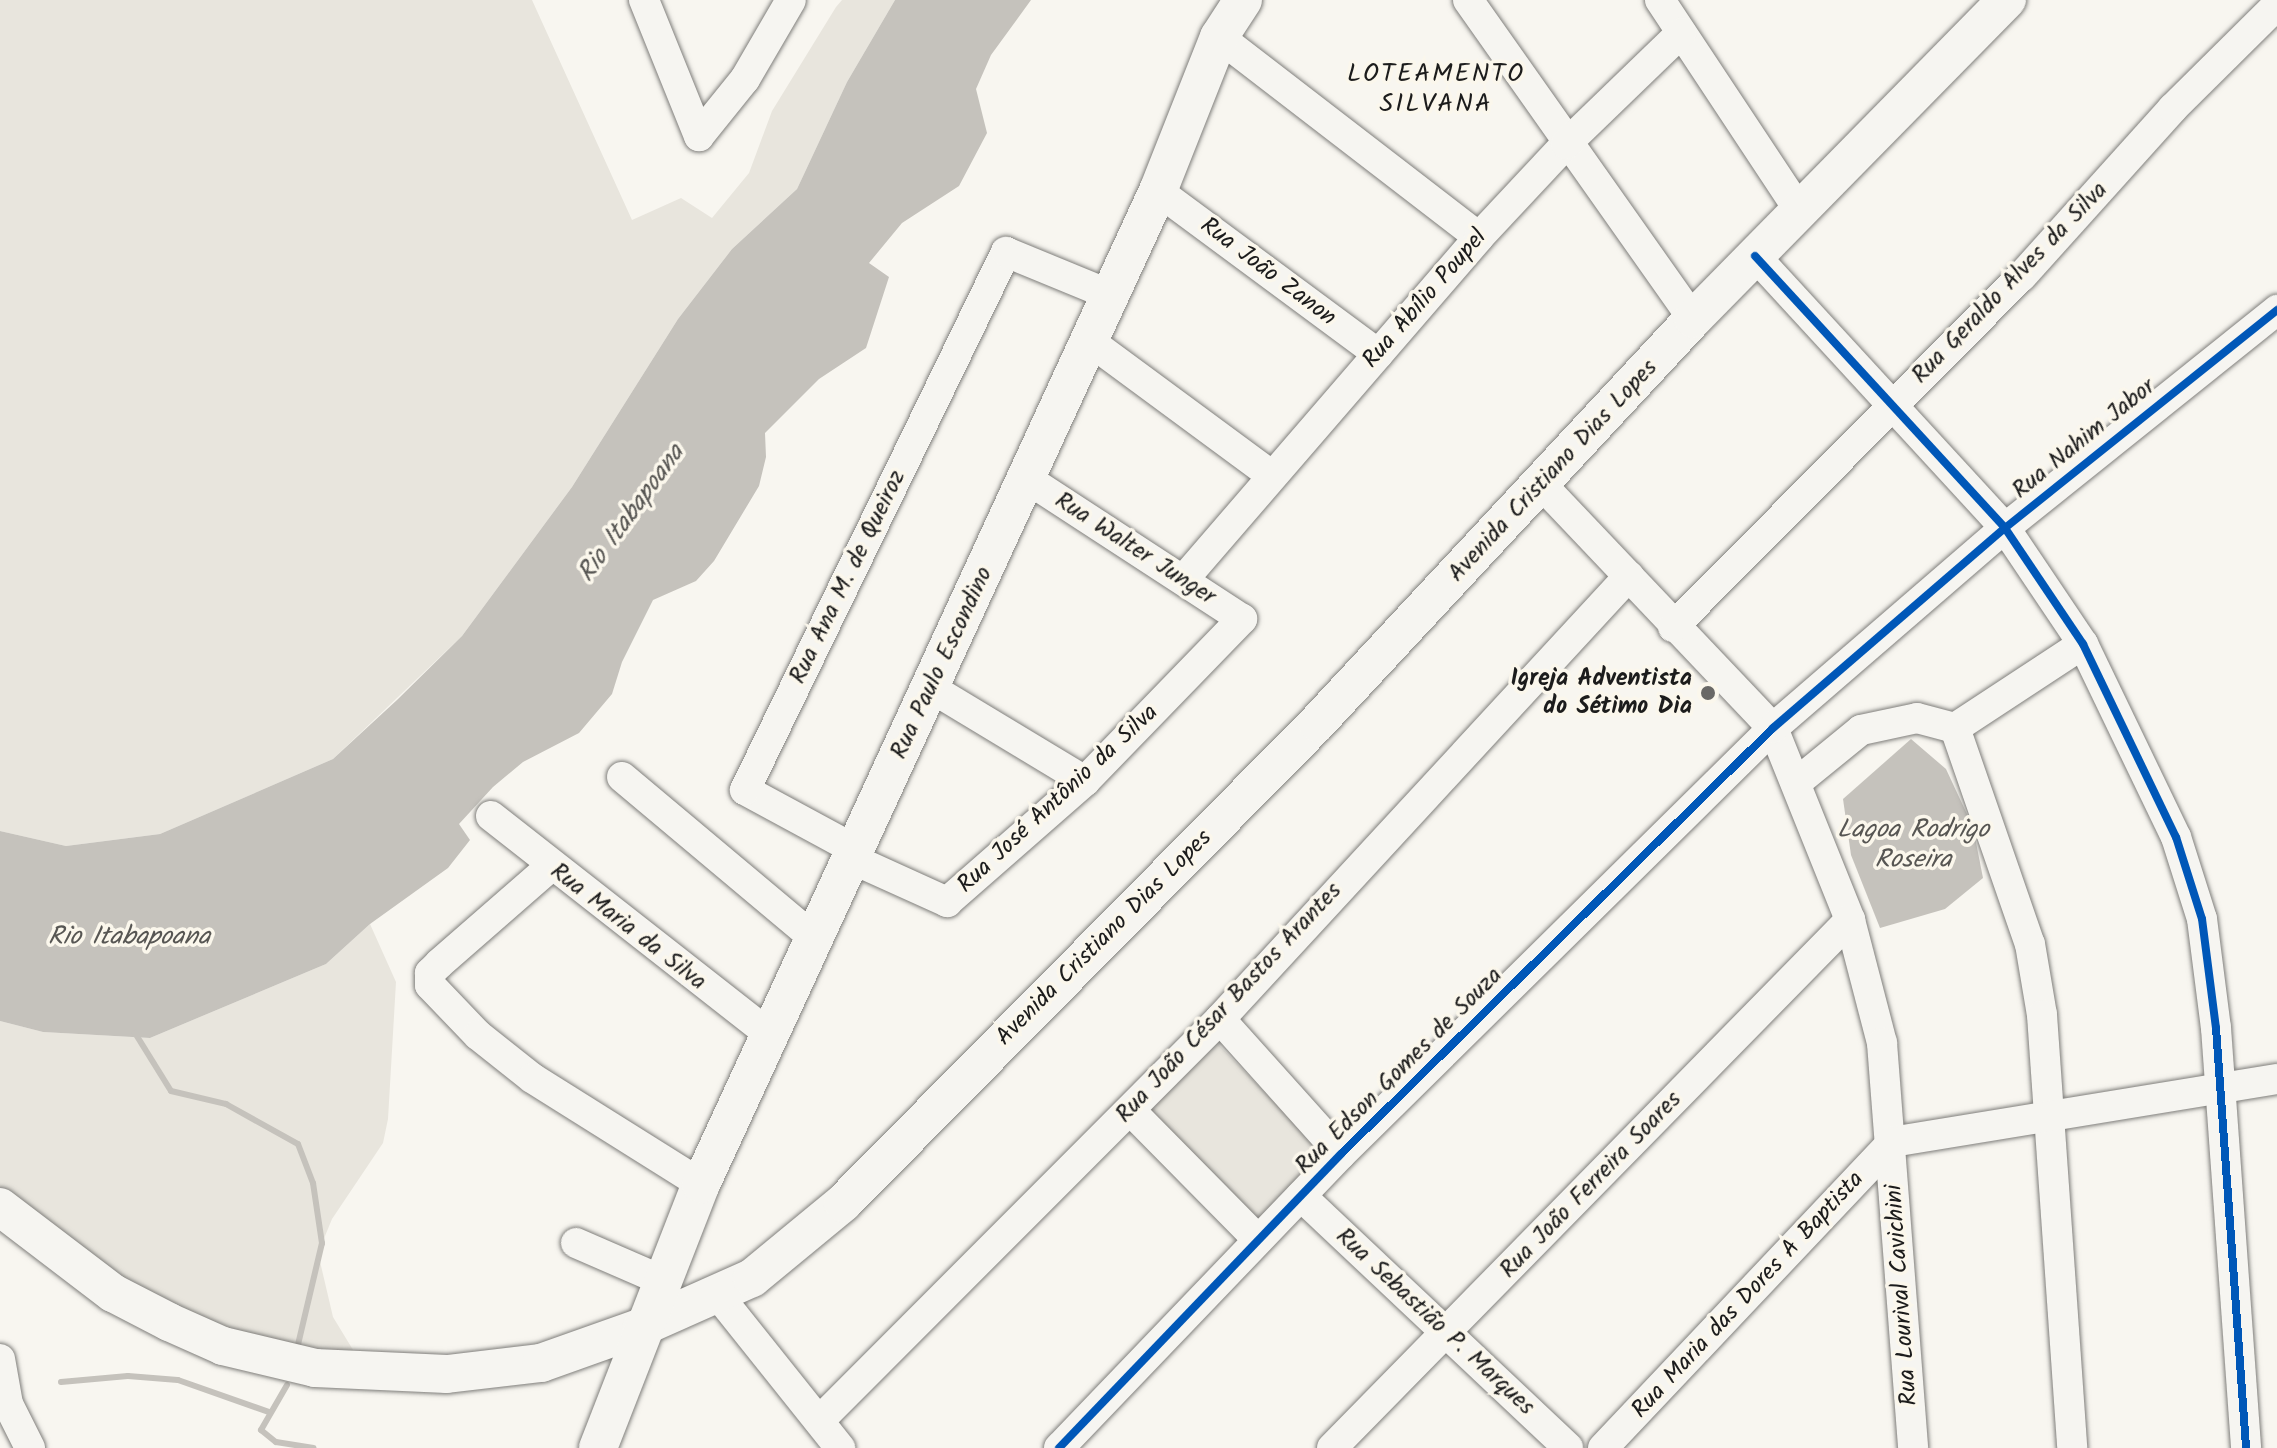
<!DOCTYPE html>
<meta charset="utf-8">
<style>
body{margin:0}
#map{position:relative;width:2277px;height:1448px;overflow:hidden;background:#f8f6f0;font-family:Kalam,sans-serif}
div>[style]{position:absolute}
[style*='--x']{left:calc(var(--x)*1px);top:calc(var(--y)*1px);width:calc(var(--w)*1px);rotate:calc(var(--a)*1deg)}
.built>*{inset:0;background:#e8e5dd}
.water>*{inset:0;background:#c5c2bc}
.stream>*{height:6px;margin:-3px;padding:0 3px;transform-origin:3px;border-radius:3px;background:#c5c2bc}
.roads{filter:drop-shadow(0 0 2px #7f7e7b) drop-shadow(0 0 2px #7f7e7b)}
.minor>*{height:30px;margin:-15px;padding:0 15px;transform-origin:15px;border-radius:15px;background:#f6f5f1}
.major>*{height:38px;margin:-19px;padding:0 19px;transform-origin:19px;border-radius:19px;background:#f6f5f1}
.cycleway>*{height:8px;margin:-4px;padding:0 4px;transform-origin:4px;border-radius:4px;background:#0057b8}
.dots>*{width:22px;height:22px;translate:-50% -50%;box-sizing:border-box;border:4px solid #fbf7ec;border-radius:50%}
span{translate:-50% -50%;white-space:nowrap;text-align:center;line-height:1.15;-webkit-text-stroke:7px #fbf7ec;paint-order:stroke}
.street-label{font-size:24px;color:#1c1c1c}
.poi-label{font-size:24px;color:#1c1c1c;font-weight:700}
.right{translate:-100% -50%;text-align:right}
.neighbourhood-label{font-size:26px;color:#1c1c1c;letter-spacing:2px}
.water-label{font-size:26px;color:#575653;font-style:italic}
</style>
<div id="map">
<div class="built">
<div style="clip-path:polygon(0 0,532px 0,632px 220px,681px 198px,712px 218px,749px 173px,772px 111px,836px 7px,842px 0,895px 0,847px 82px,797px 189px,732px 249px,678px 319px,572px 487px,462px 636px,333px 759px,160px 834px,66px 846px,0 831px)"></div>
<div style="clip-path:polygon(370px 924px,396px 982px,388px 1119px,383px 1143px,332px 1219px,318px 1253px,333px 1317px,364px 1368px,329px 1364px,151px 1303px,0 1189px,0 1021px,43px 1032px,150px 1038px,326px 964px)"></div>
<div style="clip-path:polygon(1217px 1043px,1327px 1157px,1256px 1226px,1145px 1111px)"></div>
</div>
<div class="water">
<div style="clip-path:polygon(895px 0,1031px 0,991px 55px,976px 89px,987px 133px,959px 186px,902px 223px,869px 263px,889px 277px,866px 348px,819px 379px,765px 433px,766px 457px,759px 486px,714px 561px,696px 581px,653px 600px,622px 662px,612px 694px,579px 733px,523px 762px,493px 787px,459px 824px,470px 840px,448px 868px,370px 924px,326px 964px,150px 1038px,43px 1032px,0 1021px,0 831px,66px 846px,160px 834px,333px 759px,397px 700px,462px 636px,572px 487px,678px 319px,732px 249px,797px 189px,847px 82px)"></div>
<div style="clip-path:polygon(1911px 739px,1946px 769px,1973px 827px,1983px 878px,1945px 909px,1880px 928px,1851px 855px,1843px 799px)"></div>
</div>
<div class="stream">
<div style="--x:135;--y:1033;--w:68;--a:58.2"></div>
<div style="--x:171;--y:1091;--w:57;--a:13.3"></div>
<div style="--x:226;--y:1104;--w:82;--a:29.1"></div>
<div style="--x:298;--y:1144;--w:42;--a:69"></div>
<div style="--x:313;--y:1183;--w:61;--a:81.5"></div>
<div style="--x:322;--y:1243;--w:109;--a:103.3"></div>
<div style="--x:61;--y:1382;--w:67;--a:-5.1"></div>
<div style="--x:128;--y:1376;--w:50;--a:4.6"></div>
<div style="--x:178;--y:1380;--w:96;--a:19.4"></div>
<div style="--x:287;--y:1385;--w:52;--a:120"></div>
<div style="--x:261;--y:1430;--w:19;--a:39"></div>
<div style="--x:276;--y:1442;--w:38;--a:9"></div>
</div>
<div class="roads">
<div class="minor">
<div style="--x:644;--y:0;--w:147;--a:68"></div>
<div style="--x:699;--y:136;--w:73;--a:-51.1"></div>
<div style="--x:745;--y:79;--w:91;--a:-59.8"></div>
<div style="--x:1468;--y:0;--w:390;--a:54.8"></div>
<div style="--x:1660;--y:0;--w:252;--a:56.5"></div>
<div style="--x:1219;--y:37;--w:328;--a:37.6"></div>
<div style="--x:1158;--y:191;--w:274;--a:36.5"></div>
<div style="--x:1755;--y:256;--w:369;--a:47.4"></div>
<div style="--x:2005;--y:528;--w:140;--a:56.1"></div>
<div style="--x:2083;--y:644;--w:214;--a:64.3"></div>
<div style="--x:2176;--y:837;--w:86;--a:72.4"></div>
<div style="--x:2202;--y:919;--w:110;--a:82.7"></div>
<div style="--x:2216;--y:1028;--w:421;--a:85.9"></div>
<div style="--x:1088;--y:340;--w:227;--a:36.4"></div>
<div style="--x:1542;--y:485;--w:335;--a:46.5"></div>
<div style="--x:1773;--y:728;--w:207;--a:68.1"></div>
<div style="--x:1850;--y:920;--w:127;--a:75.4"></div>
<div style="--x:1882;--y:1043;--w:406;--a:85.6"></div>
<div style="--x:1184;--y:579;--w:452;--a:-49.2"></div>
<div style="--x:1479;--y:237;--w:127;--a:-46.9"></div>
<div style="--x:1566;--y:144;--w:160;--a:-44"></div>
<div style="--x:1673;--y:627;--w:494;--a:-45.2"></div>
<div style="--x:2021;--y:277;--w:227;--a:-48"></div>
<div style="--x:2173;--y:108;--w:146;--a:-44.7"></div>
<div style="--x:931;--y:688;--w:180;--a:31.1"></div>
<div style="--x:1955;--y:728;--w:229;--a:70.9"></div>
<div style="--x:2030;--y:944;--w:72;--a:80.4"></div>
<div style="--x:2042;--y:1015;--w:434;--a:86"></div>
<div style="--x:622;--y:777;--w:251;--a:40"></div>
<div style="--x:1796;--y:783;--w:84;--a:-39.2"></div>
<div style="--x:1861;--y:730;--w:57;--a:-12.1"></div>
<div style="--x:1917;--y:718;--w:39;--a:15"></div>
<div style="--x:1955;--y:728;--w:153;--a:-33.3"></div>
<div style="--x:491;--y:816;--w:353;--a:38.1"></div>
<div style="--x:854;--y:849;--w:124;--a:-151.6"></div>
<div style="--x:745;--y:790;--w:598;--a:-64.12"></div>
<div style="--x:1006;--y:252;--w:110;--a:22.4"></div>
<div style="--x:850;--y:858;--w:107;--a:24.4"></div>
<div style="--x:947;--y:902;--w:184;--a:-41.2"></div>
<div style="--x:1085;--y:781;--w:226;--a:-45.9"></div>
<div style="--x:1242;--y:619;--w:257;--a:-146.9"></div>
<div style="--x:550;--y:867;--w:147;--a:138.9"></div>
<div style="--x:439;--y:964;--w:13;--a:135"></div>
<div style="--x:430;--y:973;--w:12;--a:90"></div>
<div style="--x:430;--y:985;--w:69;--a:46.2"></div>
<div style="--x:478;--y:1035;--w:69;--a:38.5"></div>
<div style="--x:532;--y:1078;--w:199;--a:32.1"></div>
<div style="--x:1220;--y:1019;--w:181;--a:48.1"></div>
<div style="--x:1130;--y:1110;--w:182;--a:45.4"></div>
<div style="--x:1892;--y:1142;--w:390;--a:-9.3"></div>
<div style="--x:1301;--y:1196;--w:367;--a:43.3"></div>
<div style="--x:576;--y:1243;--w:93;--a:23.5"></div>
<div style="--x:718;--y:1295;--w:196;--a:51.4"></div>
<div style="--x:0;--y:1359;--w:46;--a:79.9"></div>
<div style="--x:8;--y:1404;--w:49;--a:63.4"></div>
<div style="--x:819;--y:1421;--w:568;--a:-45.07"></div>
<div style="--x:1220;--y:1019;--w:603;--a:-47.29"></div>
<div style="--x:1059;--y:1448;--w:407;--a:-46.2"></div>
<div style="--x:1341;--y:1154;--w:607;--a:-44.6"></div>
<div style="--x:1773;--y:728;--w:306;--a:-40.8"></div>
<div style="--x:2005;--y:528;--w:349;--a:-38.7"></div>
<div style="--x:1332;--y:1448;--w:740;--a:-45.55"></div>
<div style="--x:1603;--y:1448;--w:421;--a:-46.6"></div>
</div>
<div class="major">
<div style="--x:0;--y:1207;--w:142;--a:37.3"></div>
<div style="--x:113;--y:1293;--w:63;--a:27.4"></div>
<div style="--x:169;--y:1322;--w:59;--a:24"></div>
<div style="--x:223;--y:1346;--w:95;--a:13.4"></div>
<div style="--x:315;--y:1368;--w:132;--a:2.6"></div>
<div style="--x:447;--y:1374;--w:95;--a:-6.7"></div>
<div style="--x:541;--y:1363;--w:107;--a:-19.6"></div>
<div style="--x:642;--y:1327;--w:120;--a:-24"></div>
<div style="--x:752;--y:1278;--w:118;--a:-39.5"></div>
<div style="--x:843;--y:1203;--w:675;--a:-45.36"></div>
<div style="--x:1317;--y:723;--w:552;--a:-47.06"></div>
<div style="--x:1693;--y:319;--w:448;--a:-45.5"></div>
<div style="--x:598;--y:1448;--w:283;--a:-68.7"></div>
<div style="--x:701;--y:1184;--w:1093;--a:-65.29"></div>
<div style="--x:1158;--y:191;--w:166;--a:-68.4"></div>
<div style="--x:1219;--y:37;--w:44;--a:-57"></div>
</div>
</div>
<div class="cycleway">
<div style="--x:1755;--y:256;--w:369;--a:47.4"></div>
<div style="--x:2005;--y:528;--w:140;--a:56.1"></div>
<div style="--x:2083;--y:644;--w:214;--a:64.3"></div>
<div style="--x:2176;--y:837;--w:86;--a:72.4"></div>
<div style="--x:2202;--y:919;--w:110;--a:82.7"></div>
<div style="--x:2216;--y:1028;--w:421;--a:85.9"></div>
<div style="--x:1059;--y:1448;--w:407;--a:-46.2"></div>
<div style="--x:1341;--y:1154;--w:607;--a:-44.6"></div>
<div style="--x:1773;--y:728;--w:306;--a:-40.8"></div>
<div style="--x:2005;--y:528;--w:349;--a:-38.7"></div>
</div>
<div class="dots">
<div style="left:1708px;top:693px;background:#696866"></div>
</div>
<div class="street-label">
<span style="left:1268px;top:272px;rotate:37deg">Rua João Zanon</span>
<span style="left:2010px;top:283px;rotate:-46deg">Rua Geraldo Alves da Silva</span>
<span style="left:1425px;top:299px;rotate:-49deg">Rua Abílio Poupel</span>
<span style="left:2084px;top:439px;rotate:-39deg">Rua Nahim Jabor</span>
<span style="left:1553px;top:471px;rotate:-47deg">Avenida Cristiano Dias Lopes</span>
<span style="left:1135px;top:549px;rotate:33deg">Rua Walter Junger</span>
<span style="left:848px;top:577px;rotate:-64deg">Rua Ana M. de Queiroz</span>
<span style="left:942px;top:663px;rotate:-65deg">Rua Paulo Escondino</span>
<span style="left:1058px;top:799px;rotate:-43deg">Rua José Antônio da Silva</span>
<span style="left:628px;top:927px;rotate:38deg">Rua Maria da Silva</span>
<span style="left:1104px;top:938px;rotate:-45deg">Avenida Cristiano Dias Lopes</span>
<span style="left:1229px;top:1003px;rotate:-47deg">Rua João César Bastos Arantes</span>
<span style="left:1399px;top:1071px;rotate:-45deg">Rua Edson Gomes de Souza</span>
<span style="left:1591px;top:1185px;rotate:-46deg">Rua João Ferreira Soares</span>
<span style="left:1748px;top:1295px;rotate:-47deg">Rua Maria das Dores A Baptista</span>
<span style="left:1902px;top:1295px;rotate:-94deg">Rua Lourival Cavichini</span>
<span style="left:1435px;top:1322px;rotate:43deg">Rua Sebastião P. Marques</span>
</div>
<div class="poi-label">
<span class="right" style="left:1692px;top:693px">Igreja Adventista<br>do Sétimo Dia</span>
</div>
<div class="neighbourhood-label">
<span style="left:1436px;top:90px">LOTEAMENTO<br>SILVANA</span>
</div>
<div class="water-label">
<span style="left:632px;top:514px;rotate:-54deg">Rio Itabapoana</span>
<span style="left:1913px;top:846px">Lagoa Rodrigo<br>Roseira</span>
<span style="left:129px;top:938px">Rio Itabapoana</span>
</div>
</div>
